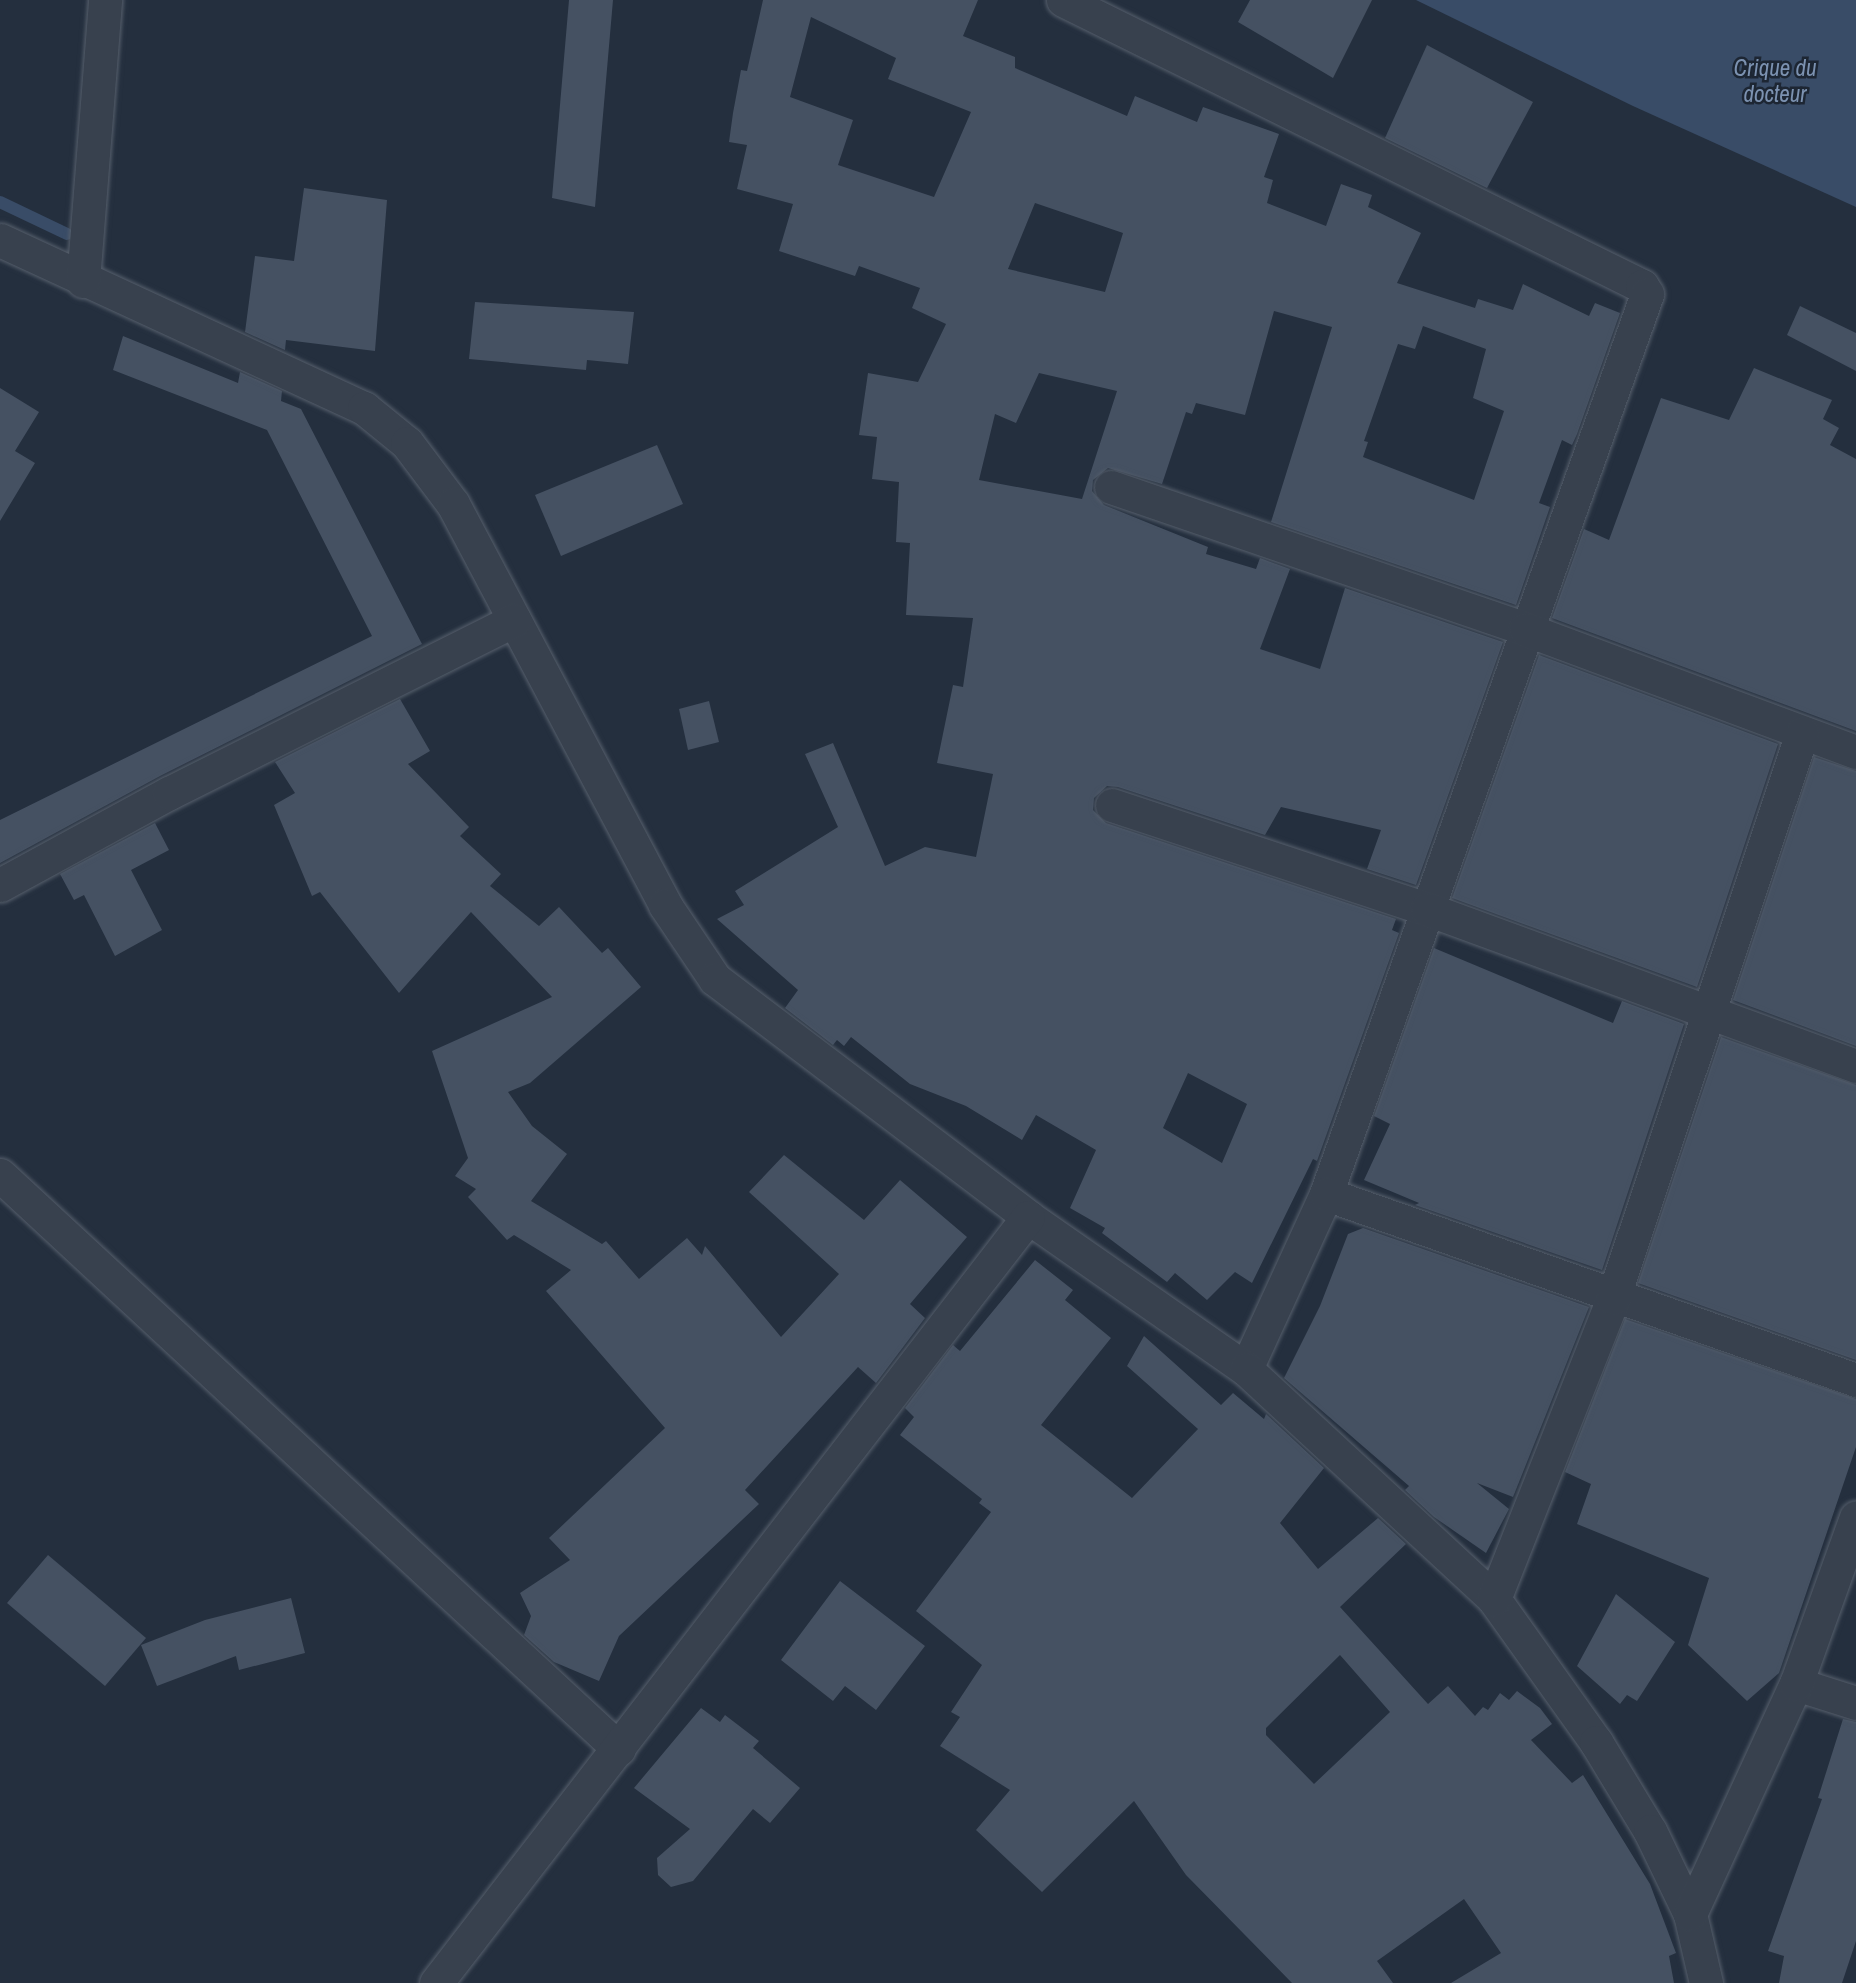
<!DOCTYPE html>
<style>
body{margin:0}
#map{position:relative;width:1856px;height:1983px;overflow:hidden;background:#242f3e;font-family:"Archivo Narrow",sans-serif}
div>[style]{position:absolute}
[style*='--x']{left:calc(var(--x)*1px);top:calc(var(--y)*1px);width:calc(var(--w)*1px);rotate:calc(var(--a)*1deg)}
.water>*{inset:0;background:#394c67}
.stream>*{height:12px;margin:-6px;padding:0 6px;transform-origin:6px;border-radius:6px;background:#394c67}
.building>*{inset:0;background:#455162}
.roads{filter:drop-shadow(0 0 2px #565f6c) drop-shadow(0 0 2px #565f6c)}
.street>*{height:33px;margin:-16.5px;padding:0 16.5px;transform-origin:16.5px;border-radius:16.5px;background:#38414e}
span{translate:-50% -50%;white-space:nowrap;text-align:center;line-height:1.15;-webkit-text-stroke:5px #1d2633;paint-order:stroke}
.water-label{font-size:23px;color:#7c92b1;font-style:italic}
</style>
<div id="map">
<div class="water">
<div style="clip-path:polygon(1416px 0,1856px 0,1856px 207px,1633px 106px)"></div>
</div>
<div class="stream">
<div style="--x:0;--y:202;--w:74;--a:25.5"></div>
</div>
<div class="building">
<div style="clip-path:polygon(569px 0,613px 0,595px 207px,552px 198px)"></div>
<div style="clip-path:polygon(evenodd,763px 0,978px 0,963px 36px,1015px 57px,1015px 68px,1127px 116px,1135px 96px,1197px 122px,1203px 107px,1279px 134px,1264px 177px,1273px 180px,1267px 203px,1326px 226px,1341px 184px,1372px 195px,1368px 207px,1421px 233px,1397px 283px,1475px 308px,1478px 299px,1513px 310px,1523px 284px,1589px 316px,1595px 303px,1620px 313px,1577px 434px,1572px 445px,1562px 440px,1539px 503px,1550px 507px,1516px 605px,1271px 522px,1332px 327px,1274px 311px,1245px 415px,1196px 403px,1192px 414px,1186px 412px,1162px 484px,1108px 468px,1093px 480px,1092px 491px,1104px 505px,1208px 547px,1206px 554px,1256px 569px,1260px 558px,1290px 569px,1260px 649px,1320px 669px,1345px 588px,1503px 642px,1416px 885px,1367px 869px,1381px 830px,1281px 807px,1265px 835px,1118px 787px,1107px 786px,1094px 798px,1093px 810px,1106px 823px,1396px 919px,1392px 930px,1399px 933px,1317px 1161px,1313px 1159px,1252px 1283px,1235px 1272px,1207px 1300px,1175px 1273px,1167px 1282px,1102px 1233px,1105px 1228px,1070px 1208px,1096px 1150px,1036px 1115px,1022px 1140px,966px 1106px,910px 1084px,851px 1037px,844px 1046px,837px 1040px,833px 1045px,785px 1008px,798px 990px,717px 919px,744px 905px,735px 891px,838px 827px,805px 754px,833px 743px,885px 866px,925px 847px,976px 857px,993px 774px,937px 763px,953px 685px,963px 687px,973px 618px,906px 615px,910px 543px,896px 542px,899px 482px,872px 479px,877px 437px,859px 435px,868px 373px,918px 382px,946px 324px,912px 308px,920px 288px,859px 266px,855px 276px,779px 251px,793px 204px,737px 189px,747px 145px,729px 142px,733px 113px,741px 70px,747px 71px,763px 0,811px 17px,896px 58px,888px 79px,971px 112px,934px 197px,838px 165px,853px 120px,790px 97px,811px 17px,763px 0,1035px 203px,1123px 233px,1105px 292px,1008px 269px,1035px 203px,763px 0,1423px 326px,1486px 349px,1473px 398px,1504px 411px,1474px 500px,1363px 457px,1368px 442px,1364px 441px,1398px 344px,1415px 349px,1423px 326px,763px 0,1039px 373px,1117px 391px,1082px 499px,979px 480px,995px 414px,1016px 423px,1039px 373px,763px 0,1188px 1073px,1247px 1104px,1222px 1163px,1163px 1128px,1188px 1073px)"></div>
<div style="clip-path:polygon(1250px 0,1372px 0,1333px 78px,1238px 22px)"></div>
<div style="clip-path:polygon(1427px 45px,1533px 102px,1487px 188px,1385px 138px)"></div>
<div style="clip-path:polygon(304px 188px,387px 200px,375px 351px,286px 340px,285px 350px,245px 332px,255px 256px,294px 261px)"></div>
<div style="clip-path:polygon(475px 302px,634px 312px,628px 364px,587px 360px,586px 370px,469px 359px)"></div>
<div style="clip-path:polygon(1800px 306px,1856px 333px,1856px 371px,1787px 335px)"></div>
<div style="clip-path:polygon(123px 336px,238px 383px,240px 372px,282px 391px,281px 401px,301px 409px,422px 644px,160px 776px,0 863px,0 820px,372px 636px,267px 430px,113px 370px)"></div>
<div style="clip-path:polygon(1754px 368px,1832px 400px,1823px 419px,1839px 428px,1830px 445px,1856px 459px,1856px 731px,1552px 618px,1584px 529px,1609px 540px,1661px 398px,1729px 420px)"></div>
<div style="clip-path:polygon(0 388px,39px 412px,15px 451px,35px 463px,0 521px)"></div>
<div style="clip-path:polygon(657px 445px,683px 504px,561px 556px,535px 495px)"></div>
<div style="clip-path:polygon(1539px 655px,1778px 744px,1697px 987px,1452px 898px)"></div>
<div style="clip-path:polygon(400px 699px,430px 751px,408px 764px,469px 827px,460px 836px,501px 874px,490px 886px,539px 926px,559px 907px,602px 953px,608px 948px,641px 987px,530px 1083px,508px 1092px,532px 1126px,567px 1154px,531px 1201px,602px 1244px,606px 1241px,639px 1279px,687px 1238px,702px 1255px,705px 1246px,781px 1337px,839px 1274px,749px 1192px,784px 1155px,864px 1220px,900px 1180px,967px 1237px,910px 1304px,925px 1318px,876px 1383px,858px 1367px,745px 1490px,759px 1504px,619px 1636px,599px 1681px,554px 1662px,524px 1635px,531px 1616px,520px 1593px,570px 1560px,549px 1538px,665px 1428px,546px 1291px,571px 1270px,514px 1235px,507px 1240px,468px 1197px,476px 1189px,455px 1176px,468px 1158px,432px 1051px,552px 997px,471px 912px,399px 993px,320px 892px,312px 896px,274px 805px,295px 793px,275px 762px)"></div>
<div style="clip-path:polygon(709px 701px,719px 742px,688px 750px,679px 709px)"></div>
<div style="clip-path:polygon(1814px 757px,1856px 771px,1856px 1046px,1733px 1000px)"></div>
<div style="clip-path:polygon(155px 823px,169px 850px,131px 870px,162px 930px,115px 956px,84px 895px,74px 900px,60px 874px)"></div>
<div style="clip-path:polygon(1434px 948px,1613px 1023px,1622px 1001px,1684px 1024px,1602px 1270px,1415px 1205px,1419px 1203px,1364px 1180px,1390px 1124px,1374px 1116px)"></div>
<div style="clip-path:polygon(1721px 1037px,1856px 1085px,1856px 1360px,1638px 1283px)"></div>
<div style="clip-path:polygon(1363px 1228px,1589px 1307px,1513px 1497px,1477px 1483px,1509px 1509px,1486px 1553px,1434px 1517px,1405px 1490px,1409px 1486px,1284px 1378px,1320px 1306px,1348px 1234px)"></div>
<div style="clip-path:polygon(evenodd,1035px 1260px,1073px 1290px,1065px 1300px,1111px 1338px,1041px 1425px,1132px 1498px,1198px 1429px,1127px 1366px,1144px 1336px,1221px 1405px,1233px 1393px,1264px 1419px,1266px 1414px,1324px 1468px,1280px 1523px,1318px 1569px,1378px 1518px,1406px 1544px,1340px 1607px,1428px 1704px,1448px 1686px,1475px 1716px,1483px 1707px,1488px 1710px,1500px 1693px,1509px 1700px,1517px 1691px,1540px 1708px,1552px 1724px,1531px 1740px,1572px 1783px,1583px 1775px,1650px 1884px,1676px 1953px,1669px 1956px,1674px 1983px,1451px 1983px,1501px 1953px,1464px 1899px,1377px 1961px,1393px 1983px,1292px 1983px,1186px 1875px,1134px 1801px,1042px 1892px,976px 1830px,1010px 1790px,940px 1746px,960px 1717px,951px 1712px,982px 1665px,916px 1611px,991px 1512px,979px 1503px,982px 1499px,900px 1435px,914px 1417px,905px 1408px,953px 1345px,960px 1351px,1035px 1260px,1340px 1655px,1390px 1712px,1314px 1784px,1266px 1735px,1266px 1728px,1340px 1655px)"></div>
<div style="clip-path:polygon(1625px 1319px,1856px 1399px,1856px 1447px,1779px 1673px,1747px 1701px,1688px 1645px,1709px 1578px,1577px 1524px,1591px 1484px,1565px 1472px)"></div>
<div style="clip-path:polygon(48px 1555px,146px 1638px,105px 1686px,7px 1603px)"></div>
<div style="clip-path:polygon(840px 1581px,925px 1646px,876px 1710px,845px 1686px,833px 1701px,781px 1660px)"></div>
<div style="clip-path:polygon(1616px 1594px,1675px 1642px,1637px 1701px,1627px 1695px,1620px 1704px,1577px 1666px)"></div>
<div style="clip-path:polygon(291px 1598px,305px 1653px,239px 1670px,236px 1656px,157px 1686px,141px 1645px,205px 1620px)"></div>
<div style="clip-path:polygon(701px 1708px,720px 1722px,725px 1715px,759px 1741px,753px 1748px,800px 1788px,770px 1823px,753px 1809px,693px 1881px,671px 1887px,658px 1875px,657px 1858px,690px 1829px,634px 1788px)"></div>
<div style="clip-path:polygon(1843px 1719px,1856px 1722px,1856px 1941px,1842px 1983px,1779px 1983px,1784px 1956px,1768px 1951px,1822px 1799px,1818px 1798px)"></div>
</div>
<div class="roads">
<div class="street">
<div style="--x:1063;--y:0;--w:646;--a:26.29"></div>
<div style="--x:1642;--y:286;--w:9;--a:58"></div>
<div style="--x:1647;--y:294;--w:956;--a:109.63"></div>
<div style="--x:1326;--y:1194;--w:192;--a:114.6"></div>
<div style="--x:0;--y:240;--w:401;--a:24.8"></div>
<div style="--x:364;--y:408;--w:55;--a:39.1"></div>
<div style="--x:407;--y:443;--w:76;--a:53"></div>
<div style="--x:453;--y:504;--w:454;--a:62.1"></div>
<div style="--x:665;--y:905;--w:89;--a:56"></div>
<div style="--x:715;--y:979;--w:393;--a:37.2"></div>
<div style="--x:1028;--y:1217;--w:266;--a:34.9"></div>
<div style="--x:1246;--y:1369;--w:338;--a:42.8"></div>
<div style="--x:1494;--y:1599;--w:176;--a:54.5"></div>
<div style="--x:1596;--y:1742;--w:104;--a:58.8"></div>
<div style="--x:1650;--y:1831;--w:92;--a:64.3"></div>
<div style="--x:1690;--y:1914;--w:71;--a:76.9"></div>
<div style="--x:83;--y:281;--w:282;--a:-85.5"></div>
<div style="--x:1111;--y:487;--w:438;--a:18.9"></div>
<div style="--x:1525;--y:629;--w:353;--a:20.4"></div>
<div style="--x:1112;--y:805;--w:332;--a:18.3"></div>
<div style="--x:1427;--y:909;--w:457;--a:20.1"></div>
<div style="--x:0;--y:885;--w:192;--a:-28.6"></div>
<div style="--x:169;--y:793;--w:386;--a:-26.6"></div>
<div style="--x:0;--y:1175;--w:844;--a:42.84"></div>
<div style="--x:1326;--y:1194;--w:562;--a:19.34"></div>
<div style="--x:1494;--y:1599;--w:324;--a:-68.4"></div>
<div style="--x:1613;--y:1298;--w:596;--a:-71.5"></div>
<div style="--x:1796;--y:1684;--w:63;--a:17.6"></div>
<div style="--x:1690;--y:1914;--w:253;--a:-65.3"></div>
<div style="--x:1796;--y:1684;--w:177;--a:-70.2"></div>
<div style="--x:436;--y:1983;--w:968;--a:-52.3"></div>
</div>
</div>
<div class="water-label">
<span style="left:1775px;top:81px">Crique du<br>docteur</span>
</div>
</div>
